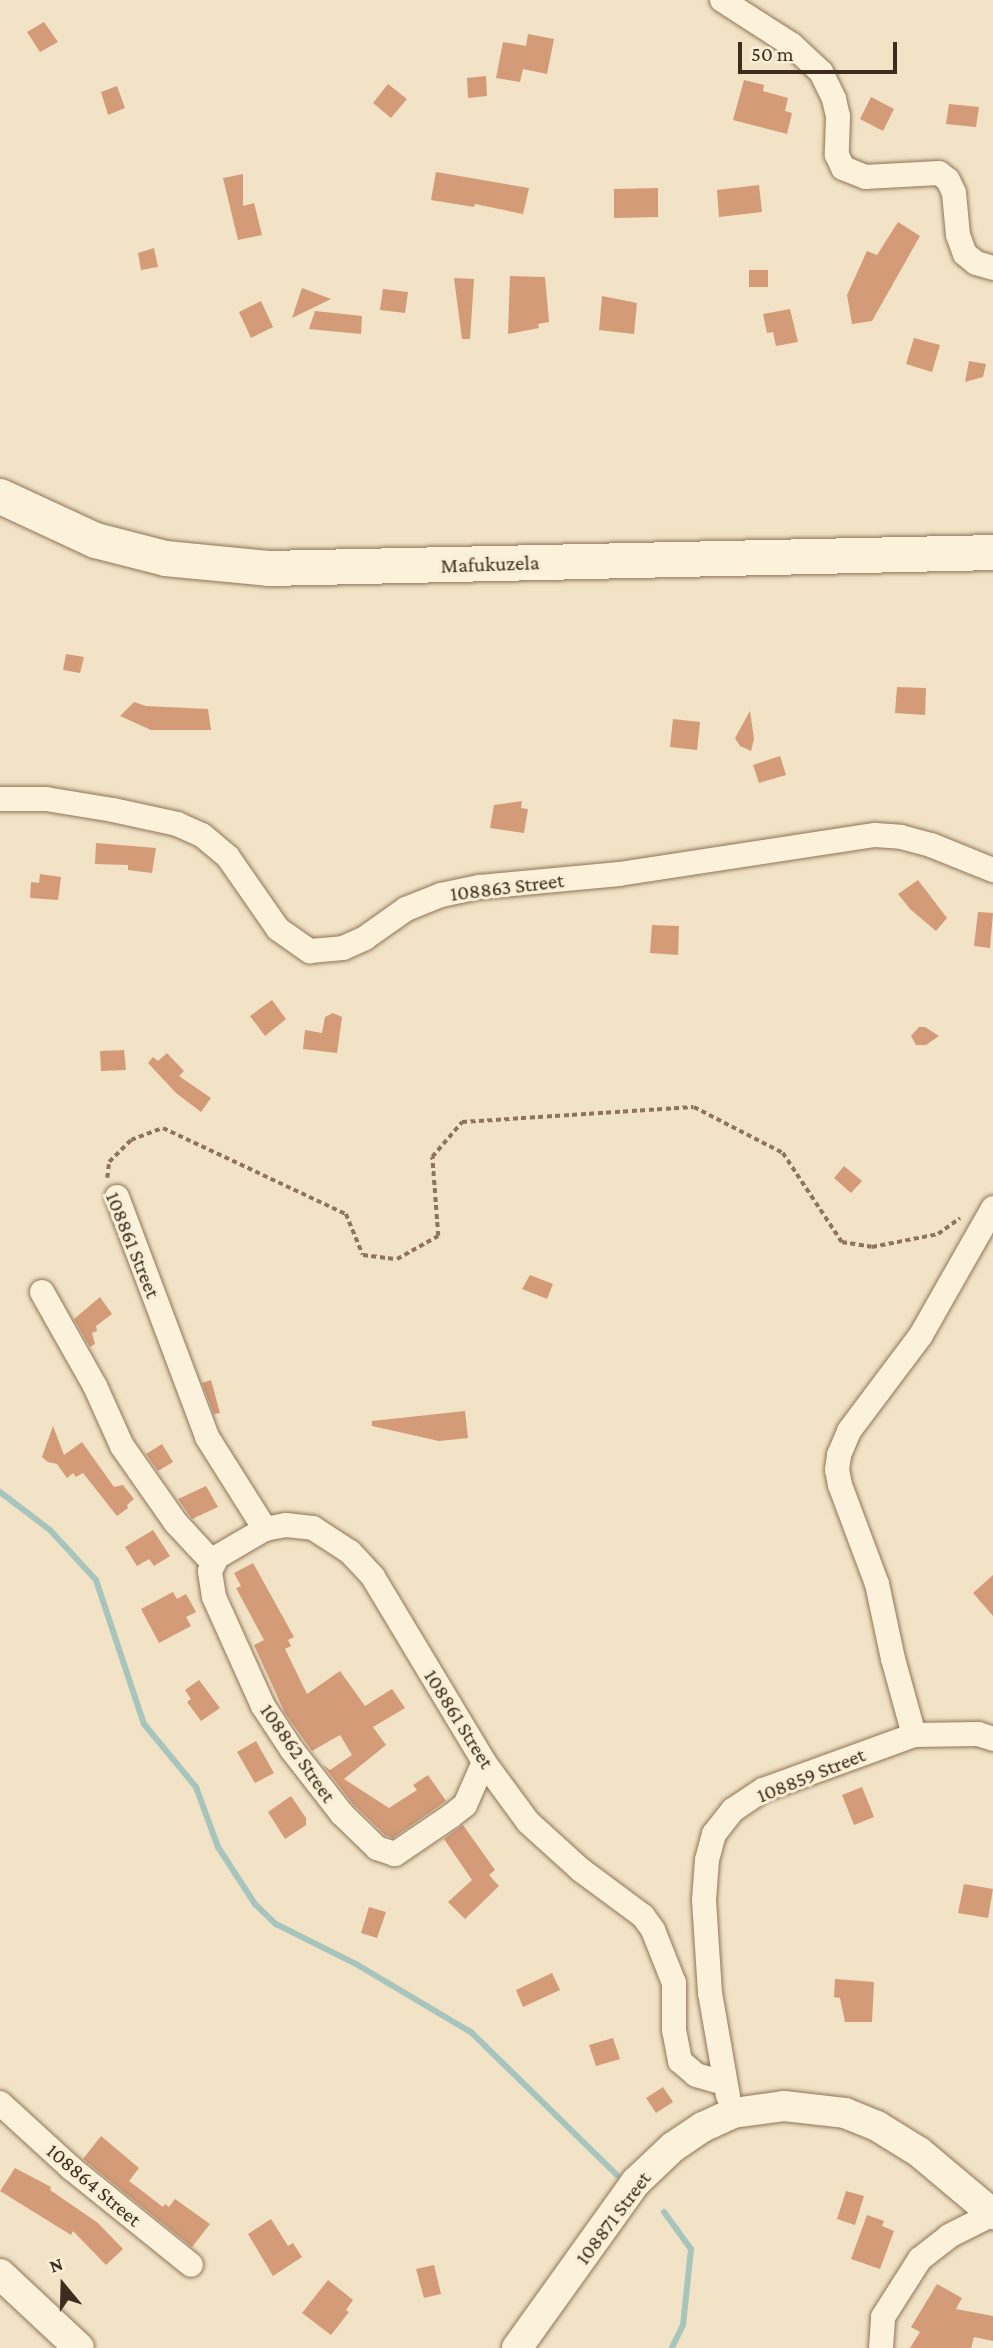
<!DOCTYPE html>
<style>
body{margin:0}
#map{position:relative;width:993px;height:2348px;overflow:hidden;background:#f2e3c6;font-family:"Crimson Pro",serif}
div>[style]{position:absolute}
[style*='--x']{left:calc(var(--x)*1px);top:calc(var(--y)*1px);width:calc(var(--w)*1px);rotate:calc(var(--a)*1deg)}
.stream>*{height:6px;margin:-3px;padding:0 3px;transform-origin:3px;border-radius:3px;background:#a7c5bc}
.building>*{inset:0;background:#d39b78}
.path>*{height:3.5px;margin-top:-1.75px;transform-origin:0;background:repeating-linear-gradient(90deg,#8f7459 0 5px,transparent 0 8.5px)}
.roads{filter:drop-shadow(0 0 2px #8f7459) drop-shadow(0 0 2px #8f7459)}
.minor>*{height:24px;margin:-12px;padding:0 12px;transform-origin:12px;border-radius:12px;background:#fcf1da}
.tertiary>*{height:30px;margin:-15px;padding:0 15px;transform-origin:15px;border-radius:15px;background:#fcf1da}
.secondary>*{height:35px;margin:-17.5px;padding:0 17.5px;transform-origin:17.5px;border-radius:17.5px;background:#fcf1da}
span{translate:-50% -50%;white-space:nowrap;text-align:center;line-height:1.15;-webkit-text-stroke:6px #f9eed6;paint-order:stroke}
.street-label{font-size:21px;color:#3e2d1e}
.north{position:absolute;left:28px;top:2250px;width:70px;height:70px;-webkit-text-stroke:5px #f9eed6;paint-order:stroke;rotate:341deg;font-size:19px;font-weight:700;line-height:28px;text-align:center;color:#3e2d1e}
.north::after{content:'';display:block;margin:auto;width:24px;height:32px;background:#3e2d1e;clip-path:polygon(50% 0,100% 100%,50% 72%,0 100%)}
.scale{position:absolute;left:738px;top:42px;width:159px;height:32px;box-sizing:border-box;border:4px solid #3e2d1e;border-top:0;padding-left:9px;font-size:21px;line-height:24px;white-space:nowrap;color:#3e2d1e;-webkit-text-stroke:5px #f9eed6;paint-order:stroke}
</style>
<div id="map">
<div class="stream">
<div style="--x:0;--y:1492;--w:63;--a:37.2"></div>
<div style="--x:50;--y:1530;--w:68;--a:47.4"></div>
<div style="--x:96;--y:1580;--w:152;--a:71.6"></div>
<div style="--x:144;--y:1724;--w:82;--a:50.5"></div>
<div style="--x:196;--y:1787;--w:64;--a:69.9"></div>
<div style="--x:218;--y:1847;--w:68;--a:57"></div>
<div style="--x:255;--y:1904;--w:29;--a:44"></div>
<div style="--x:276;--y:1924;--w:89;--a:26.6"></div>
<div style="--x:356;--y:1964;--w:135;--a:30.7"></div>
<div style="--x:472;--y:2033;--w:203;--a:44.4"></div>
<div style="--x:664;--y:2212;--w:46;--a:53.9"></div>
<div style="--x:691;--y:2249;--w:76;--a:96"></div>
<div style="--x:683;--y:2325;--w:25;--a:116"></div>
</div>
<div class="building">
<div style="clip-path:polygon(44px 22px,58px 42px,40px 52px,27px 32px)"></div>
<div style="clip-path:polygon(528px 34px,554px 39px,547px 74px,523px 69px,520px 82px,496px 78px,503px 42px,526px 46px)"></div>
<div style="clip-path:polygon(486px 76px,487px 96px,468px 98px,467px 78px)"></div>
<div style="clip-path:polygon(744px 80px,764px 85px,763px 91px,788px 98px,785px 111px,792px 113px,787px 134px,733px 120px)"></div>
<div style="clip-path:polygon(388px 84px,407px 99px,391px 118px,373px 103px)"></div>
<div style="clip-path:polygon(117px 86px,125px 108px,108px 115px,101px 92px)"></div>
<div style="clip-path:polygon(871px 97px,894px 109px,883px 131px,860px 119px)"></div>
<div style="clip-path:polygon(949px 104px,979px 107px,976px 127px,946px 124px)"></div>
<div style="clip-path:polygon(436px 172px,529px 188px,523px 214px,475px 204px,474px 207px,431px 200px)"></div>
<div style="clip-path:polygon(243px 174px,243px 206px,254px 203px,262px 235px,238px 240px,223px 178px)"></div>
<div style="clip-path:polygon(759px 185px,762px 212px,719px 217px,717px 190px)"></div>
<div style="clip-path:polygon(658px 188px,658px 217px,614px 218px,614px 189px)"></div>
<div style="clip-path:polygon(898px 222px,920px 236px,872px 321px,852px 324px,847px 295px,867px 251px,877px 255px)"></div>
<div style="clip-path:polygon(154px 248px,158px 267px,141px 270px,138px 253px)"></div>
<div style="clip-path:polygon(749px 270px,768px 270px,768px 287px,749px 287px)"></div>
<div style="clip-path:polygon(510px 276px,545px 277px,549px 322px,538px 324px,539px 328px,508px 334px)"></div>
<div style="clip-path:polygon(454px 278px,474px 279px,470px 339px,462px 339px)"></div>
<div style="clip-path:polygon(302px 288px,331px 299px,292px 318px)"></div>
<div style="clip-path:polygon(383px 289px,408px 292px,405px 313px,380px 310px)"></div>
<div style="clip-path:polygon(602px 296px,637px 303px,634px 334px,599px 330px)"></div>
<div style="clip-path:polygon(261px 301px,273px 327px,251px 338px,239px 312px)"></div>
<div style="clip-path:polygon(790px 309px,798px 342px,776px 346px,773px 332px,767px 333px,763px 314px)"></div>
<div style="clip-path:polygon(315px 311px,362px 316px,361px 334px,309px 329px)"></div>
<div style="clip-path:polygon(914px 338px,940px 345px,932px 372px,906px 364px)"></div>
<div style="clip-path:polygon(969px 361px,986px 364px,983px 377px,965px 382px)"></div>
<div style="clip-path:polygon(66px 654px,84px 657px,80px 673px,63px 670px)"></div>
<div style="clip-path:polygon(897px 687px,926px 688px,925px 715px,895px 713px)"></div>
<div style="clip-path:polygon(134px 702px,146px 706px,208px 709px,211px 730px,151px 730px,120px 716px)"></div>
<div style="clip-path:polygon(750px 711px,754px 739px,751px 751px,740px 746px,735px 738px)"></div>
<div style="clip-path:polygon(673px 719px,700px 722px,697px 750px,670px 747px)"></div>
<div style="clip-path:polygon(780px 756px,786px 775px,759px 783px,753px 765px)"></div>
<div style="clip-path:polygon(522px 801px,521px 808px,528px 809px,524px 833px,490px 828px,494px 805px)"></div>
<div style="clip-path:polygon(96px 843px,156px 848px,152px 873px,128px 870px,128px 865px,95px 864px)"></div>
<div style="clip-path:polygon(40px 874px,61px 877px,58px 900px,30px 898px,31px 882px,39px 883px)"></div>
<div style="clip-path:polygon(918px 880px,947px 918px,936px 931px,910px 909px,898px 894px)"></div>
<div style="clip-path:polygon(978px 912px,993px 913px,990px 948px,974px 946px)"></div>
<div style="clip-path:polygon(652px 925px,679px 926px,678px 955px,650px 953px)"></div>
<div style="clip-path:polygon(272px 1000px,286px 1019px,265px 1036px,250px 1016px)"></div>
<div style="clip-path:polygon(333px 1013px,342px 1017px,337px 1053px,303px 1049px,305px 1030px,322px 1033px,325px 1017px)"></div>
<div style="clip-path:polygon(919px 1027px,925px 1027px,939px 1036px,926px 1045px,916px 1045px,911px 1036px)"></div>
<div style="clip-path:polygon(124px 1050px,126px 1070px,101px 1071px,100px 1051px)"></div>
<div style="clip-path:polygon(167px 1053px,184px 1071px,179px 1076px,211px 1098px,201px 1112px,176px 1093px,148px 1063px,153px 1057px,158px 1061px)"></div>
<div style="clip-path:polygon(844px 1166px,862px 1181px,851px 1193px,834px 1178px)"></div>
<div style="clip-path:polygon(530px 1275px,553px 1284px,547px 1299px,522px 1289px)"></div>
<div style="clip-path:polygon(100px 1297px,112px 1314px,96px 1326px,97px 1331px,92px 1333px,95px 1344px,90px 1347px,74px 1319px)"></div>
<div style="clip-path:polygon(211px 1380px,220px 1413px,214px 1414px,202px 1383px)"></div>
<div style="clip-path:polygon(465px 1411px,468px 1438px,439px 1441px,372px 1426px,372px 1421px)"></div>
<div style="clip-path:polygon(53px 1426px,64px 1455px,82px 1442px,114px 1487px,123px 1485px,134px 1499px,127px 1505px,128px 1508px,117px 1516px,83px 1473px,76px 1477px,73px 1473px,67px 1478px,57px 1464px,48px 1462px,42px 1457px)"></div>
<div style="clip-path:polygon(162px 1444px,173px 1462px,158px 1471px,146px 1454px)"></div>
<div style="clip-path:polygon(206px 1486px,218px 1507px,192px 1519px,178px 1499px)"></div>
<div style="clip-path:polygon(153px 1530px,170px 1556px,154px 1566px,149px 1559px,137px 1566px,125px 1547px)"></div>
<div style="clip-path:polygon(253px 1563px,294px 1637px,288px 1640px,291px 1646px,285px 1649px,307px 1694px,340px 1671px,365px 1706px,392px 1689px,405px 1708px,373px 1727px,386px 1745px,344px 1779px,389px 1808px,417px 1790px,413px 1785px,428px 1775px,446px 1801px,393px 1838px,385px 1835px,353px 1804px,323px 1765px,330px 1770px,352px 1755px,340px 1735px,312px 1751px,285px 1713px,254px 1645px,264px 1640px,236px 1588px,241px 1586px,234px 1573px)"></div>
<div style="clip-path:polygon(993px 1575px,993px 1616px,973px 1593px)"></div>
<div style="clip-path:polygon(173px 1592px,177px 1599px,186px 1594px,196px 1612px,186px 1617px,191px 1626px,159px 1643px,141px 1609px)"></div>
<div style="clip-path:polygon(199px 1680px,220px 1708px,201px 1721px,187px 1702px,191px 1699px,185px 1690px)"></div>
<div style="clip-path:polygon(256px 1741px,274px 1773px,255px 1783px,237px 1752px)"></div>
<div style="clip-path:polygon(862px 1787px,874px 1817px,854px 1825px,842px 1795px)"></div>
<div style="clip-path:polygon(291px 1796px,306px 1818px,306px 1825px,285px 1839px,268px 1812px)"></div>
<div style="clip-path:polygon(463px 1825px,495px 1870px,489px 1875px,499px 1886px,465px 1919px,448px 1902px,472px 1880px,444px 1839px)"></div>
<div style="clip-path:polygon(964px 1884px,993px 1889px,988px 1918px,958px 1913px)"></div>
<div style="clip-path:polygon(369px 1907px,386px 1912px,377px 1938px,361px 1933px)"></div>
<div style="clip-path:polygon(552px 1973px,560px 1990px,523px 2007px,516px 1990px)"></div>
<div style="clip-path:polygon(835px 1979px,874px 1982px,872px 2022px,845px 2022px,840px 1998px,834px 1997px)"></div>
<div style="clip-path:polygon(613px 2038px,620px 2059px,596px 2066px,589px 2045px)"></div>
<div style="clip-path:polygon(663px 2087px,673px 2102px,656px 2113px,646px 2098px)"></div>
<div style="clip-path:polygon(101px 2136px,139px 2168px,129px 2181px,163px 2207px,165px 2204px,169px 2207px,175px 2199px,210px 2224px,192px 2247px,83px 2159px)"></div>
<div style="clip-path:polygon(15px 2168px,51px 2187px,50px 2190px,98px 2223px,123px 2249px,106px 2265px,73px 2231px,71px 2235px,0 2191px)"></div>
<div style="clip-path:polygon(846px 2191px,864px 2196px,855px 2225px,837px 2219px)"></div>
<div style="clip-path:polygon(867px 2215px,884px 2221px,882px 2226px,894px 2231px,880px 2269px,851px 2259px)"></div>
<div style="clip-path:polygon(271px 2219px,288px 2246px,293px 2243px,302px 2257px,273px 2276px,248px 2234px)"></div>
<div style="clip-path:polygon(434px 2265px,441px 2294px,424px 2298px,416px 2269px)"></div>
<div style="clip-path:polygon(328px 2280px,353px 2300px,346px 2310px,349px 2312px,331px 2335px,302px 2313px)"></div>
<div style="clip-path:polygon(937px 2284px,962px 2298px,956px 2309px,993px 2316px,993px 2341px,974px 2337px,971px 2348px,910px 2348px,920px 2332px,911px 2327px)"></div>
</div>
<div class="path">
<div style="--x:107;--y:1178;--w:16;--a:-83"></div>
<div style="--x:109;--y:1162;--w:31;--a:-45"></div>
<div style="--x:131;--y:1140;--w:34;--a:-21"></div>
<div style="--x:163;--y:1128;--w:202;--a:25.2"></div>
<div style="--x:346;--y:1214;--w:44;--a:67.5"></div>
<div style="--x:363;--y:1255;--w:34;--a:7"></div>
<div style="--x:397;--y:1259;--w:47;--a:-29.3"></div>
<div style="--x:438;--y:1236;--w:79;--a:-94.3"></div>
<div style="--x:432;--y:1157;--w:46;--a:-49.4"></div>
<div style="--x:462;--y:1122;--w:232;--a:-3.7"></div>
<div style="--x:694;--y:1107;--w:100;--a:27.3"></div>
<div style="--x:783;--y:1153;--w:107;--a:56.5"></div>
<div style="--x:842;--y:1242;--w:30;--a:9"></div>
<div style="--x:872;--y:1247;--w:67;--a:-11.1"></div>
<div style="--x:938;--y:1234;--w:27;--a:-36"></div>
</div>
<div class="roads">
<div class="minor">
<div style="--x:722;--y:0;--w:83;--a:32.7"></div>
<div style="--x:792;--y:45;--w:40;--a:43"></div>
<div style="--x:821;--y:72;--w:30;--a:64"></div>
<div style="--x:834;--y:99;--w:18;--a:77"></div>
<div style="--x:838;--y:117;--w:38;--a:92"></div>
<div style="--x:837;--y:155;--w:14;--a:65"></div>
<div style="--x:843;--y:168;--w:24;--a:22"></div>
<div style="--x:865;--y:177;--w:74;--a:-3.1"></div>
<div style="--x:939;--y:173;--w:11;--a:38"></div>
<div style="--x:948;--y:180;--w:14;--a:65"></div>
<div style="--x:954;--y:193;--w:42;--a:84.6"></div>
<div style="--x:958;--y:235;--w:20;--a:70"></div>
<div style="--x:965;--y:254;--w:14;--a:39"></div>
<div style="--x:976;--y:263;--w:18;--a:16"></div>
<div style="--x:0;--y:799;--w:46;--a:0"></div>
<div style="--x:46;--y:799;--w:68;--a:9.3"></div>
<div style="--x:113;--y:810;--w:66;--a:12.3"></div>
<div style="--x:177;--y:824;--w:27;--a:24"></div>
<div style="--x:202;--y:835;--w:34;--a:40"></div>
<div style="--x:228;--y:857;--w:88;--a:55.2"></div>
<div style="--x:278;--y:929;--w:39;--a:35"></div>
<div style="--x:310;--y:951;--w:33;--a:-5"></div>
<div style="--x:343;--y:948;--w:24;--a:-24"></div>
<div style="--x:365;--y:938;--w:50;--a:-35.3"></div>
<div style="--x:406;--y:909;--w:38;--a:-22"></div>
<div style="--x:441;--y:895;--w:40;--a:-12"></div>
<div style="--x:480;--y:887;--w:140;--a:-5.3"></div>
<div style="--x:619;--y:874;--w:259;--a:-8.7"></div>
<div style="--x:875;--y:835;--w:26;--a:4"></div>
<div style="--x:901;--y:837;--w:31;--a:15"></div>
<div style="--x:931;--y:845;--w:67;--a:22"></div>
<div style="--x:117;--y:1197;--w:256;--a:69.4"></div>
<div style="--x:207;--y:1437;--w:109;--a:57.8"></div>
<div style="--x:42;--y:1292;--w:108;--a:60.6"></div>
<div style="--x:95;--y:1386;--w:66;--a:65.8"></div>
<div style="--x:122;--y:1446;--w:94;--a:55"></div>
<div style="--x:176;--y:1523;--w:54;--a:47.2"></div>
<div style="--x:914;--y:1735;--w:79;--a:-105.4"></div>
<div style="--x:893;--y:1659;--w:77;--a:-102"></div>
<div style="--x:877;--y:1584;--w:106;--a:-110.5"></div>
<div style="--x:840;--y:1485;--w:15;--a:-101"></div>
<div style="--x:837;--y:1470;--w:15;--a:-82"></div>
<div style="--x:839;--y:1455;--w:26;--a:-67"></div>
<div style="--x:849;--y:1431;--w:120;--a:-53.1"></div>
<div style="--x:921;--y:1335;--w:146;--a:-60.4"></div>
<div style="--x:484;--y:1762;--w:47;--a:113.8"></div>
<div style="--x:465;--y:1805;--w:18;--a:142"></div>
<div style="--x:451;--y:1816;--w:68;--a:145.8"></div>
<div style="--x:395;--y:1854;--w:19;--a:-162"></div>
<div style="--x:377;--y:1848;--w:49;--a:-135.8"></div>
<div style="--x:342;--y:1814;--w:81;--a:-128"></div>
<div style="--x:292;--y:1750;--w:53;--a:-123.4"></div>
<div style="--x:263;--y:1706;--w:120;--a:-114.2"></div>
<div style="--x:214;--y:1597;--w:26;--a:-99"></div>
<div style="--x:210;--y:1571;--w:16;--a:-63"></div>
<div style="--x:217;--y:1557;--w:56;--a:-30.3"></div>
<div style="--x:265;--y:1529;--w:21;--a:-11"></div>
<div style="--x:286;--y:1525;--w:27;--a:6"></div>
<div style="--x:313;--y:1528;--w:44;--a:33"></div>
<div style="--x:350;--y:1552;--w:34;--a:47"></div>
<div style="--x:373;--y:1577;--w:216;--a:59"></div>
<div style="--x:484;--y:1762;--w:74;--a:53.7"></div>
<div style="--x:528;--y:1822;--w:72;--a:42.2"></div>
<div style="--x:581;--y:1870;--w:77;--a:36.6"></div>
<div style="--x:643;--y:1916;--w:17;--a:54"></div>
<div style="--x:653;--y:1930;--w:57;--a:68.4"></div>
<div style="--x:674;--y:1983;--w:47;--a:90"></div>
<div style="--x:674;--y:2030;--w:32;--a:79"></div>
<div style="--x:680;--y:2061;--w:21;--a:41"></div>
<div style="--x:696;--y:2075;--w:29;--a:16"></div>
<div style="--x:728;--y:2096;--w:105;--a:-99.9"></div>
<div style="--x:710;--y:1993;--w:93;--a:-93.7"></div>
<div style="--x:704;--y:1900;--w:40;--a:-85.7"></div>
<div style="--x:707;--y:1860;--w:27;--a:-75"></div>
<div style="--x:714;--y:1834;--w:31;--a:-52"></div>
<div style="--x:733;--y:1810;--w:36;--a:-34"></div>
<div style="--x:763;--y:1790;--w:161;--a:-20"></div>
<div style="--x:914;--y:1735;--w:64;--a:-0.9"></div>
<div style="--x:978;--y:1734;--w:16;--a:18"></div>
<div style="--x:0;--y:2103;--w:96;--a:42.5"></div>
<div style="--x:71;--y:2168;--w:154;--a:38.9"></div>
<div style="--x:881;--y:2348;--w:31;--a:-86"></div>
<div style="--x:883;--y:2317;--w:69;--a:-57.5"></div>
<div style="--x:920;--y:2259;--w:37;--a:-38"></div>
<div style="--x:949;--y:2236;--w:49;--a:-26.6"></div>
</div>
<div class="tertiary">
<div style="--x:0;--y:2274;--w:108;--a:43.1"></div>
<div style="--x:517;--y:2348;--w:204;--a:-54.4"></div>
<div style="--x:636;--y:2182;--w:51;--a:-43.4"></div>
<div style="--x:673;--y:2147;--w:36;--a:-34"></div>
<div style="--x:703;--y:2127;--w:33;--a:-25"></div>
<div style="--x:733;--y:2113;--w:51;--a:-7.8"></div>
<div style="--x:784;--y:2106;--w:61;--a:6.5"></div>
<div style="--x:845;--y:2113;--w:35;--a:22"></div>
<div style="--x:877;--y:2126;--w:49;--a:31.8"></div>
<div style="--x:919;--y:2152;--w:97;--a:40"></div>
</div>
<div class="secondary">
<div style="--x:0;--y:496;--w:105;--a:24.9"></div>
<div style="--x:95;--y:540;--w:72;--a:14.4"></div>
<div style="--x:165;--y:558;--w:103;--a:5.5"></div>
<div style="--x:268;--y:568;--w:725;--a:-1.26"></div>
</div>
</div>
<div class="street-label">
<span style="left:490px;top:564px;rotate:-2deg">Mafukuzela</span>
<span style="left:507px;top:887px;rotate:-7deg">108863 Street</span>
<span style="left:133px;top:1245px;rotate:68deg">108861 Street</span>
<span style="left:459px;top:1719px;rotate:58deg">108861 Street</span>
<span style="left:298px;top:1753px;rotate:55deg">108862 Street</span>
<span style="left:811px;top:1775px;rotate:-22deg">108859 Street</span>
<span style="left:94px;top:2185px;rotate:40deg">108864 Street</span>
<span style="left:613px;top:2218px;rotate:-53deg">108871 Street</span>
</div>
<div class="north">N</div>
<div class="scale">50 m</div>
</div>
